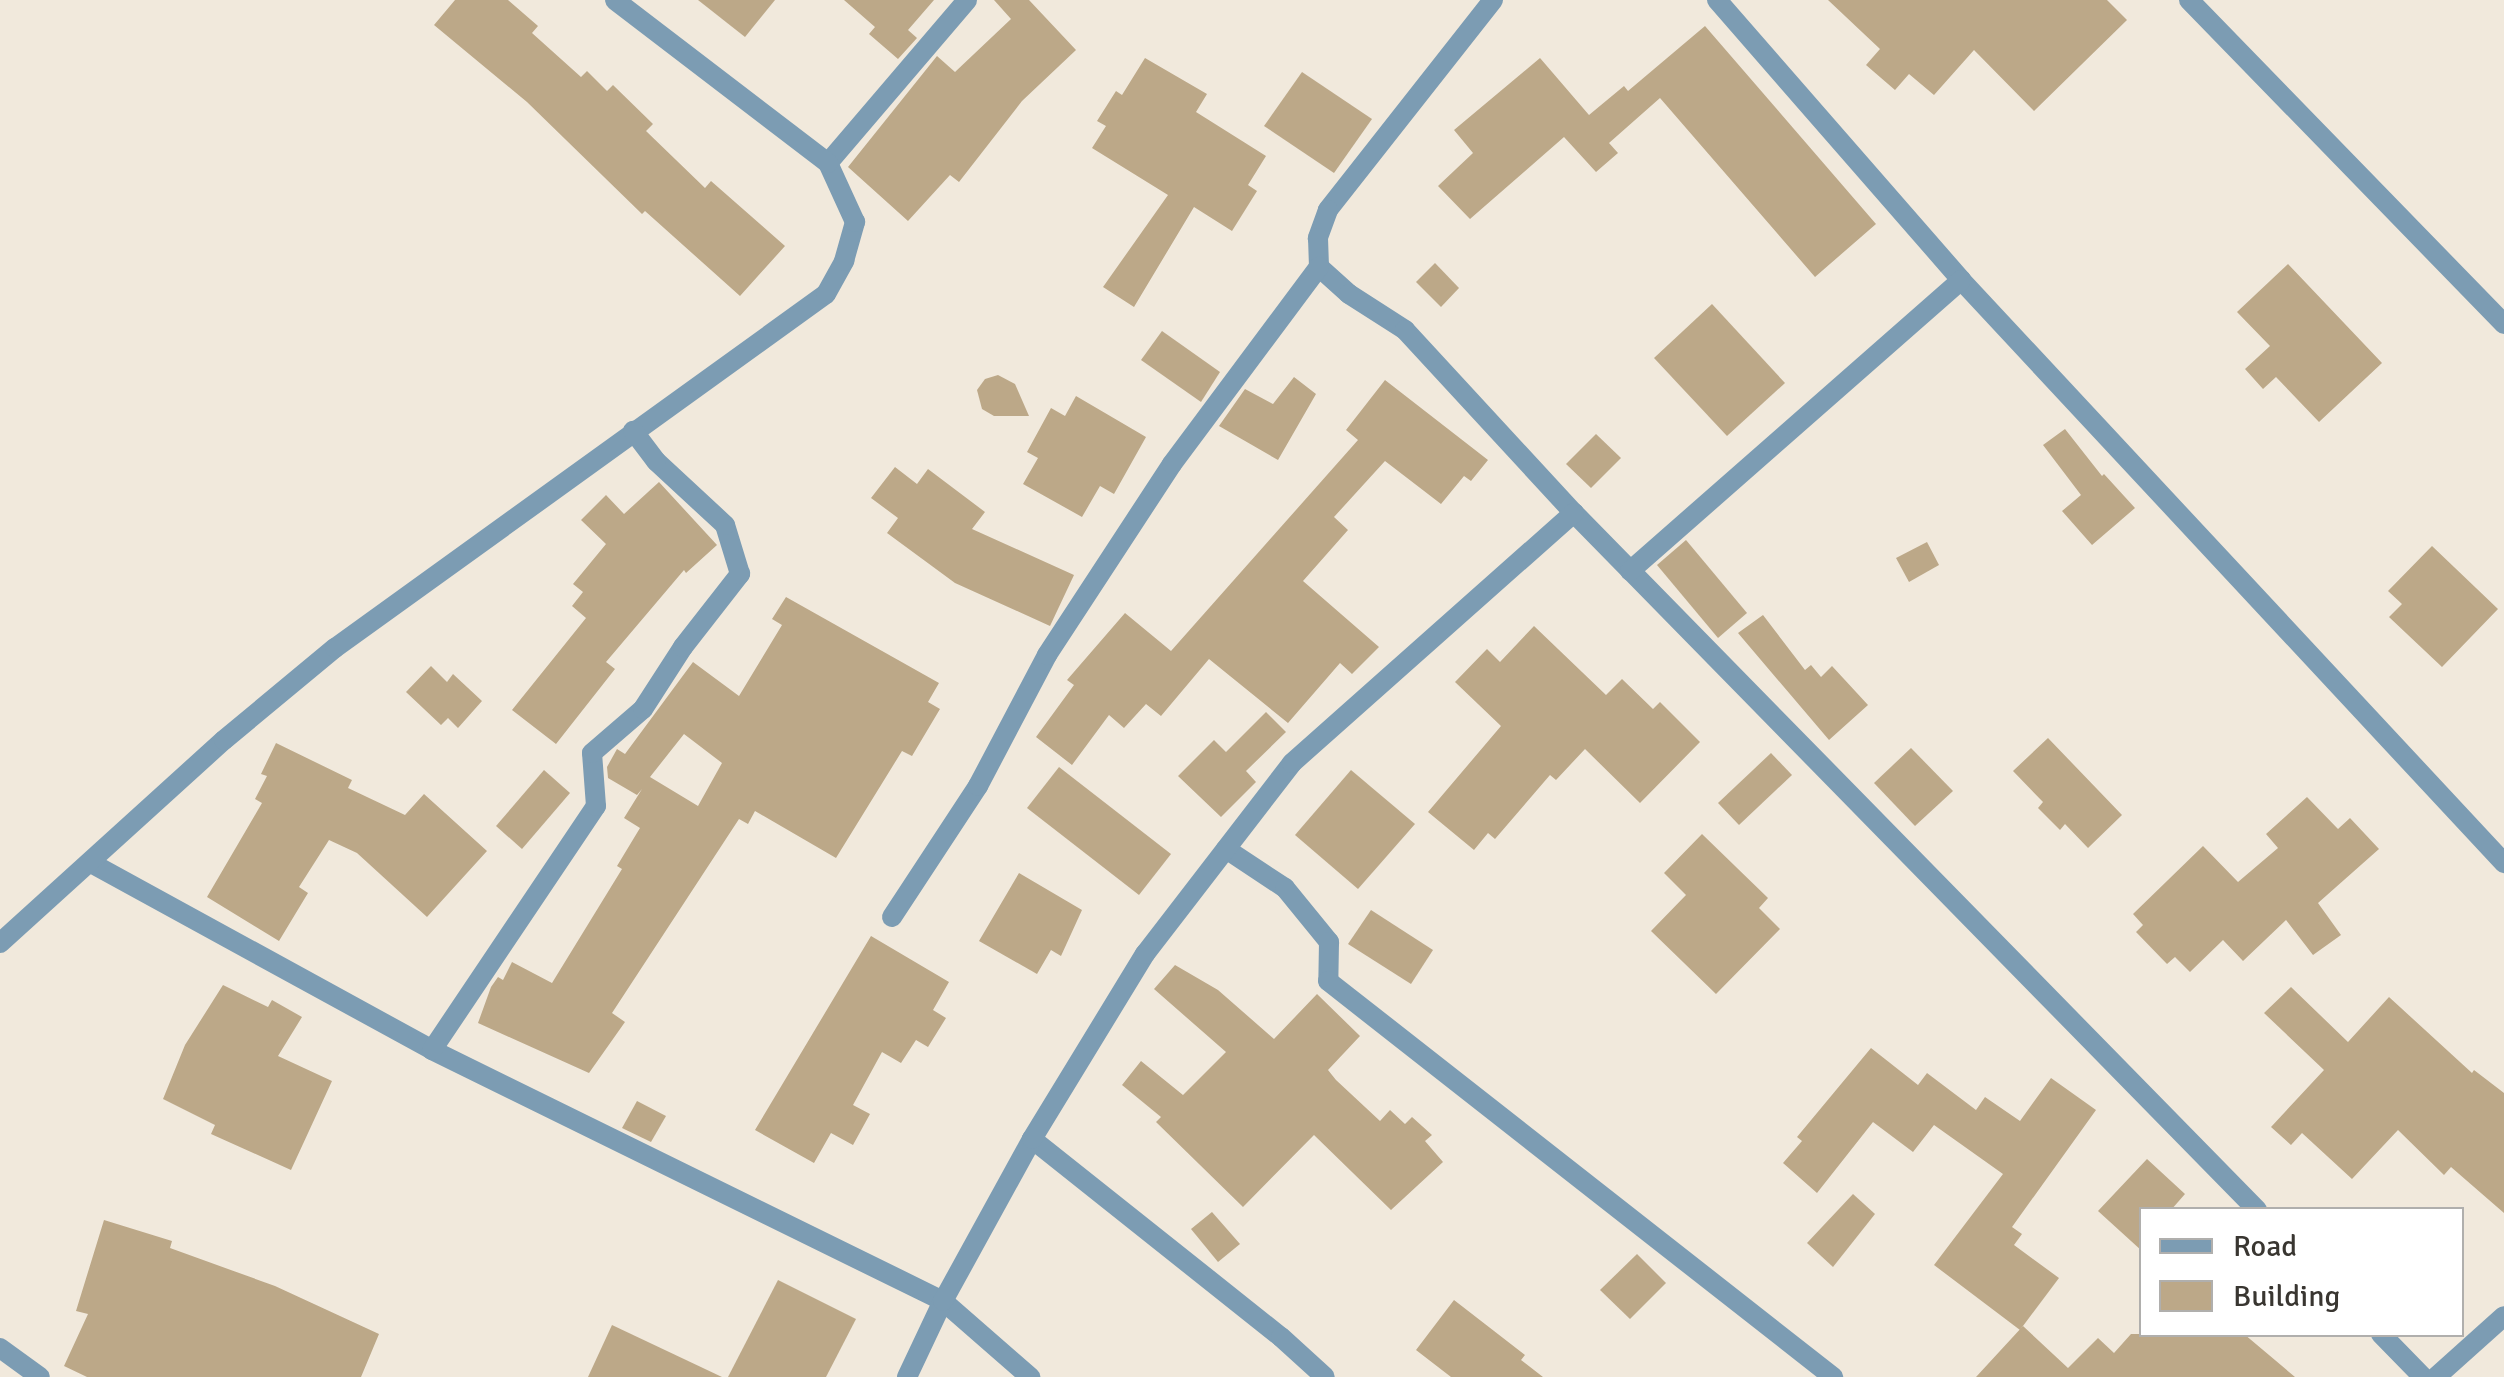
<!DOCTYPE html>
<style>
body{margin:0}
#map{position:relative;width:2504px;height:1377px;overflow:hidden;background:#f1e9dc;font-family:Signika,sans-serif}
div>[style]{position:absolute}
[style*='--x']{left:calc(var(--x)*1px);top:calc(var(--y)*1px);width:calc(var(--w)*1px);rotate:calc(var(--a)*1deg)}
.building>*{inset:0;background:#bca888}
.minor>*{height:20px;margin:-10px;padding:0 10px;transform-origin:10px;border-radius:10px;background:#7c9cb3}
span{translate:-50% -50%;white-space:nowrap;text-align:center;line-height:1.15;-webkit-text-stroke:10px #fff;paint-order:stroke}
.legend{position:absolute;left:2139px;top:1207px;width:325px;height:130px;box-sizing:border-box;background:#fff;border:2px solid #b0afad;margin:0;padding:12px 18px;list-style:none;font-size:30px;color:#393631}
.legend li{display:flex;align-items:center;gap:20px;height:50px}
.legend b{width:50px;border:2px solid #b0afad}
</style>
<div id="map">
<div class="building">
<div style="clip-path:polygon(455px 0,508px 0,538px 26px,532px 33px,581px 77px,587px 71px,607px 91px,613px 85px,653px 124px,646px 131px,705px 188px,711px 181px,785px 246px,740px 296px,645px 211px,642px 214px,527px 102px,434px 25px)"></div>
<div style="clip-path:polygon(698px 0,775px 0,745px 37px)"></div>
<div style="clip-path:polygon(844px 0,934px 0,908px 30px,917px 38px,898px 59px,869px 34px,875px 27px)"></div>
<div style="clip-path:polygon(994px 0,1029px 0,1076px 50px,1022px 101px,959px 182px,950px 175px,908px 221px,848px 167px,937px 56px,955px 72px,1011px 19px)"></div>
<div style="clip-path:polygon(1828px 0,2107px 0,2127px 20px,2034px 111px,1974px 50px,1934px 95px,1909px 74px,1895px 90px,1866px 65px,1880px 49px)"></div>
<div style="clip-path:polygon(1705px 26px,1876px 224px,1815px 277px,1660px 98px,1609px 143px,1618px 153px,1596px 172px,1564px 137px,1470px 219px,1438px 186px,1473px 153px,1454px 130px,1540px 58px,1589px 115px,1624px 86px,1628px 91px)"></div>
<div style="clip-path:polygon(1145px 58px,1207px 94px,1196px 112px,1266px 156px,1248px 185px,1257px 191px,1232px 231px,1194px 207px,1134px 307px,1103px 287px,1168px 195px,1092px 148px,1106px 126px,1097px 121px,1116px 91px,1122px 95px)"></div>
<div style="clip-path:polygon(1302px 72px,1372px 119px,1334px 173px,1264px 126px)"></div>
<div style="clip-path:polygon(1435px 263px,1459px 288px,1441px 307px,1416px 282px)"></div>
<div style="clip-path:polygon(2288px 264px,2382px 363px,2319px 422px,2276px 377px,2263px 389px,2245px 369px,2270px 346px,2237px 312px)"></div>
<div style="clip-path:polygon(1712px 304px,1785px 383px,1727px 436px,1654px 358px)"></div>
<div style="clip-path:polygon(1162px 331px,1220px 372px,1201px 402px,1141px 360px)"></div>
<div style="clip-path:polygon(998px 375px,1015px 384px,1029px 416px,994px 416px,982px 409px,977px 390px,985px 379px)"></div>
<div style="clip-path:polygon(1294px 377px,1316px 394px,1278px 460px,1219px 426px,1245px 389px,1273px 404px)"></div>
<div style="clip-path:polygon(1385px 380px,1488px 460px,1471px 481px,1464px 476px,1441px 504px,1385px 461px,1334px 517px,1348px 530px,1303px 581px,1379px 647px,1352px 674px,1340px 663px,1288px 723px,1209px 659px,1161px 716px,1146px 704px,1124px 728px,1109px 715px,1072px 765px,1036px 737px,1074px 685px,1067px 680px,1125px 613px,1171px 651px,1358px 440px,1346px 430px)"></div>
<div style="clip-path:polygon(1076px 396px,1146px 437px,1114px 494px,1100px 486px,1082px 517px,1023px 484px,1038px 458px,1027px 452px,1051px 408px,1065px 416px)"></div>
<div style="clip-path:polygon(2065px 429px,2102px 476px,2104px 474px,2135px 508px,2092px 545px,2062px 511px,2081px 495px,2043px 445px)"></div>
<div style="clip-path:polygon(1596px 434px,1621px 458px,1591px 488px,1566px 464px)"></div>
<div style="clip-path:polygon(895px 467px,917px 484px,928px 469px,985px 512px,972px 529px,1074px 575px,1050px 626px,955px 583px,887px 533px,898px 518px,871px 498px)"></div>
<div style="clip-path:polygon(659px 482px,717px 545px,686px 573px,684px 570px,606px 662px,615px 669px,556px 744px,512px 710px,586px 618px,572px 606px,583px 592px,573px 584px,606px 544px,581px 520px,606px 495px,624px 514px)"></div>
<div style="clip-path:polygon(1686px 540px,1747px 613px,1718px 638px,1657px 565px)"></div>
<div style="clip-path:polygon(1927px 542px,1939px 565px,1909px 582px,1896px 558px)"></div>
<div style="clip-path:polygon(2432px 546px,2498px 609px,2442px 667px,2389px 617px,2402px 604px,2388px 591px)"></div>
<div style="clip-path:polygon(evenodd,786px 597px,939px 683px,928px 702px,940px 709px,912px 756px,902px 751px,836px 858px,755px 811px,748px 824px,739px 819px,612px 1013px,625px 1022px,589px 1073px,478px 1023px,491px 987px,498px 977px,503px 980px,512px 962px,552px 983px,622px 869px,617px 866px,640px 828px,624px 818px,642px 789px,637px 795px,608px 778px,607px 767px,617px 749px,625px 754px,693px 662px,739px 696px,782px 625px,772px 619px,786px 597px,684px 734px,722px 763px,698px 806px,650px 777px,684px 734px)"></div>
<div style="clip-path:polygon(1763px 615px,1805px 670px,1811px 665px,1821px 677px,1832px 666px,1868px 705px,1829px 740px,1738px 633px)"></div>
<div style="clip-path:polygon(1534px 626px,1606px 695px,1622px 679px,1653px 709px,1660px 702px,1700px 742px,1640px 803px,1585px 749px,1556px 780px,1550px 775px,1495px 839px,1488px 833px,1474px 850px,1428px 812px,1501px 726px,1455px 682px,1487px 649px,1500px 662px)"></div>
<div style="clip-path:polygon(431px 666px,447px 682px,453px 674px,482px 701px,458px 728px,448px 718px,441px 725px,406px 692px)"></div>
<div style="clip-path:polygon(1266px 712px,1286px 732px,1246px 771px,1256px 782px,1221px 817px,1178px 776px,1214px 740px,1226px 752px)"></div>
<div style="clip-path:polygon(2048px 738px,2122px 815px,2088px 848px,2065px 824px,2060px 830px,2038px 808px,2043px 802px,2013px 771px)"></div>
<div style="clip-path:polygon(276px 743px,352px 780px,348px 788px,405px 815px,424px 794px,487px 851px,427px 917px,357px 853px,329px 840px,299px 887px,308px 893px,279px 941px,207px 897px,262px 803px,255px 799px,267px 776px,261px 774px)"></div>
<div style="clip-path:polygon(1911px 748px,1953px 791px,1915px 826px,1874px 783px)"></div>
<div style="clip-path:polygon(1771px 753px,1792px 775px,1739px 825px,1718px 803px)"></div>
<div style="clip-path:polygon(1059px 767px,1171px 854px,1139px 895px,1027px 808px)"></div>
<div style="clip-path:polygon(544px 770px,570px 793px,522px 849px,496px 826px)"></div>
<div style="clip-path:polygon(1351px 770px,1415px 824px,1358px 889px,1295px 835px)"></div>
<div style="clip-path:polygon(2307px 797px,2338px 829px,2350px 818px,2379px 849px,2318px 903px,2341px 935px,2313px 955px,2286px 920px,2243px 961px,2223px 940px,2190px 972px,2175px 957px,2167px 964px,2136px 932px,2143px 925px,2133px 914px,2203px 846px,2238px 882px,2278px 848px,2266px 834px)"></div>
<div style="clip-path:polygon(1702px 834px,1768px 898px,1759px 908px,1780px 929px,1716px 994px,1651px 931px,1686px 895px,1664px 873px)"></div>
<div style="clip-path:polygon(1019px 873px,1082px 910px,1061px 956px,1051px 950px,1037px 974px,979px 941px)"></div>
<div style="clip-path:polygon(1371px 910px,1433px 950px,1411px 984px,1348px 944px)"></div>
<div style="clip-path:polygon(871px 936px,949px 982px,933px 1010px,946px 1018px,928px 1047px,916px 1040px,901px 1063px,882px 1052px,853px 1105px,870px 1114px,853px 1145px,831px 1133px,814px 1163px,755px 1130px)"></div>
<div style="clip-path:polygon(1175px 965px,1218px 990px,1274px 1039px,1317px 994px,1360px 1036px,1328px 1070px,1336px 1080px,1380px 1121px,1390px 1110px,1405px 1124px,1412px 1117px,1432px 1135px,1425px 1141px,1443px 1162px,1391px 1210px,1314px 1135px,1243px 1207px,1156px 1122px,1161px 1117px,1122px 1085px,1141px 1061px,1183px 1095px,1226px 1052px,1154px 989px)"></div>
<div style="clip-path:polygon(223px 985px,268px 1007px,272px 1000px,302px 1017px,278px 1056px,332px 1081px,291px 1170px,211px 1134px,215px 1125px,163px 1099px,185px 1045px)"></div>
<div style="clip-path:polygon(2291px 987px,2348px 1042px,2389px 997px,2472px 1073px,2474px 1070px,2504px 1093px,2504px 1213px,2451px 1167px,2444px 1175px,2398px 1130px,2352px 1179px,2302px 1133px,2291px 1145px,2271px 1127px,2324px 1070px,2264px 1013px)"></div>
<div style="clip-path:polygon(1871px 1048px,1918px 1085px,1927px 1073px,1976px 1110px,1985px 1097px,2020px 1121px,2051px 1078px,2096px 1110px,2012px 1227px,2022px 1234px,2014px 1245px,2059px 1278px,2020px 1330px,1934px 1265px,2003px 1174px,1934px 1125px,1913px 1152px,1873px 1122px,1817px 1193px,1783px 1163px,1802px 1141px,1797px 1137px)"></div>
<div style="clip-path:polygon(637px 1101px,666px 1116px,651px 1142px,622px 1128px)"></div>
<div style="clip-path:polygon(2147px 1159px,2185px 1194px,2171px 1210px,2142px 1210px,2142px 1251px,2098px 1211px)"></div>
<div style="clip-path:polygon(1853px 1194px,1875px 1214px,1833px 1267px,1807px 1243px)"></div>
<div style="clip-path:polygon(1212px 1212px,1240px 1244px,1218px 1262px,1191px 1229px)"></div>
<div style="clip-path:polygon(104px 1220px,172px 1241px,170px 1248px,275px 1286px,379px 1334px,361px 1377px,87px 1377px,64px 1366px,88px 1314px,76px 1311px)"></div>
<div style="clip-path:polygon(1637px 1254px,1666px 1283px,1630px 1319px,1600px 1290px)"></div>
<div style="clip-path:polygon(778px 1280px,856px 1319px,826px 1377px,728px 1377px)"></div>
<div style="clip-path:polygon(1454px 1300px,1525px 1355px,1521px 1360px,1543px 1377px,1451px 1377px,1416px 1350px)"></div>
<div style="clip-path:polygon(612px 1325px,722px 1377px,588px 1377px)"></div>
<div style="clip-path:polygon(2023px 1326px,2068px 1368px,2098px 1338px,2114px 1353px,2131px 1334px,2244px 1334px,2295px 1377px,1976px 1377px)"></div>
</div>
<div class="minor">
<div style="--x:1493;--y:0;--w:267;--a:128.2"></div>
<div style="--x:1328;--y:210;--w:30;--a:110"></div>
<div style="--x:1318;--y:238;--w:29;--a:88"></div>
<div style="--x:1319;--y:267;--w:40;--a:42"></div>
<div style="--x:1349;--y:294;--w:67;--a:32.7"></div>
<div style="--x:1405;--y:330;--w:249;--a:47.3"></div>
<div style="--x:1574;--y:513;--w:976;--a:45.58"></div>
<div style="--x:1717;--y:0;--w:371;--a:48.9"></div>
<div style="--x:1961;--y:280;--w:797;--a:47.03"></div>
<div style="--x:2189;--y:0;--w:452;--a:45.8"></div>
<div style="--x:828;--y:163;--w:214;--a:-49.5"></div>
<div style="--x:1630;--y:571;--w:441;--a:-41.3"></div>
<div style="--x:1226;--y:849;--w:71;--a:33.5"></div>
<div style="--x:1285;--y:888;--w:70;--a:50.8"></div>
<div style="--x:1329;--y:942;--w:39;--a:91"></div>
<div style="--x:1328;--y:981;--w:642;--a:38.1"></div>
<div style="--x:91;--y:863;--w:389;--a:28.7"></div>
<div style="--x:432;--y:1050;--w:569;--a:26.16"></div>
<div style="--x:943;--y:1301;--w:116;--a:41.1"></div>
<div style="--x:892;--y:917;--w:157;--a:-56.7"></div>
<div style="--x:978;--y:786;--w:148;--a:-62.2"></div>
<div style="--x:1047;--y:655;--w:228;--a:-56.8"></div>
<div style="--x:1172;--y:464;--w:246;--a:-53.3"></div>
<div style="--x:0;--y:943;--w:302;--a:-42.2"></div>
<div style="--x:224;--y:740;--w:144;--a:-39.7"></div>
<div style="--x:335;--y:648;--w:605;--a:-35.79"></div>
<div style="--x:826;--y:294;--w:38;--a:-61"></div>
<div style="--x:844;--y:261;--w:41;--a:-74.2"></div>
<div style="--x:855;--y:222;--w:65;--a:-114.6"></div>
<div style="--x:828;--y:163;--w:268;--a:-142.6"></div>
<div style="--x:432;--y:1050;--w:294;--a:-56.1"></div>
<div style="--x:596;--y:806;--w:53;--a:-94.3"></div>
<div style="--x:592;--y:753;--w:67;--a:-40.8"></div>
<div style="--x:643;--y:709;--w:74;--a:-57.2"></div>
<div style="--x:683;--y:647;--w:93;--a:-52"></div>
<div style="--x:740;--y:574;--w:51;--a:-107"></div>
<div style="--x:725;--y:525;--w:94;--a:-137.2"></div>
<div style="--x:656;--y:461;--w:38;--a:-127"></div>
<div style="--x:1032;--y:1139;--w:318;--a:38.5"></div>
<div style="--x:1281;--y:1337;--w:59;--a:42.3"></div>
<div style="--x:2381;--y:1334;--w:60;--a:45.7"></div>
<div style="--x:0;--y:1348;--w:49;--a:35.9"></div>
<div style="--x:907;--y:1377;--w:84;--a:-64.7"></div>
<div style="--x:943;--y:1301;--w:185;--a:-61.2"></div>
<div style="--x:1032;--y:1139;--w:217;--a:-58.6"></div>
<div style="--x:1145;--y:954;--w:241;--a:-52.4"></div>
<div style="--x:1292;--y:763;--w:377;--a:-41.6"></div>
<div style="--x:2436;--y:1377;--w:91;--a:-41.9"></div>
</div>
<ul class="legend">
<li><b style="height:12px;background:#7c9cb3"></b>Road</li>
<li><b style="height:28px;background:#bca888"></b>Building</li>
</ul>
</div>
